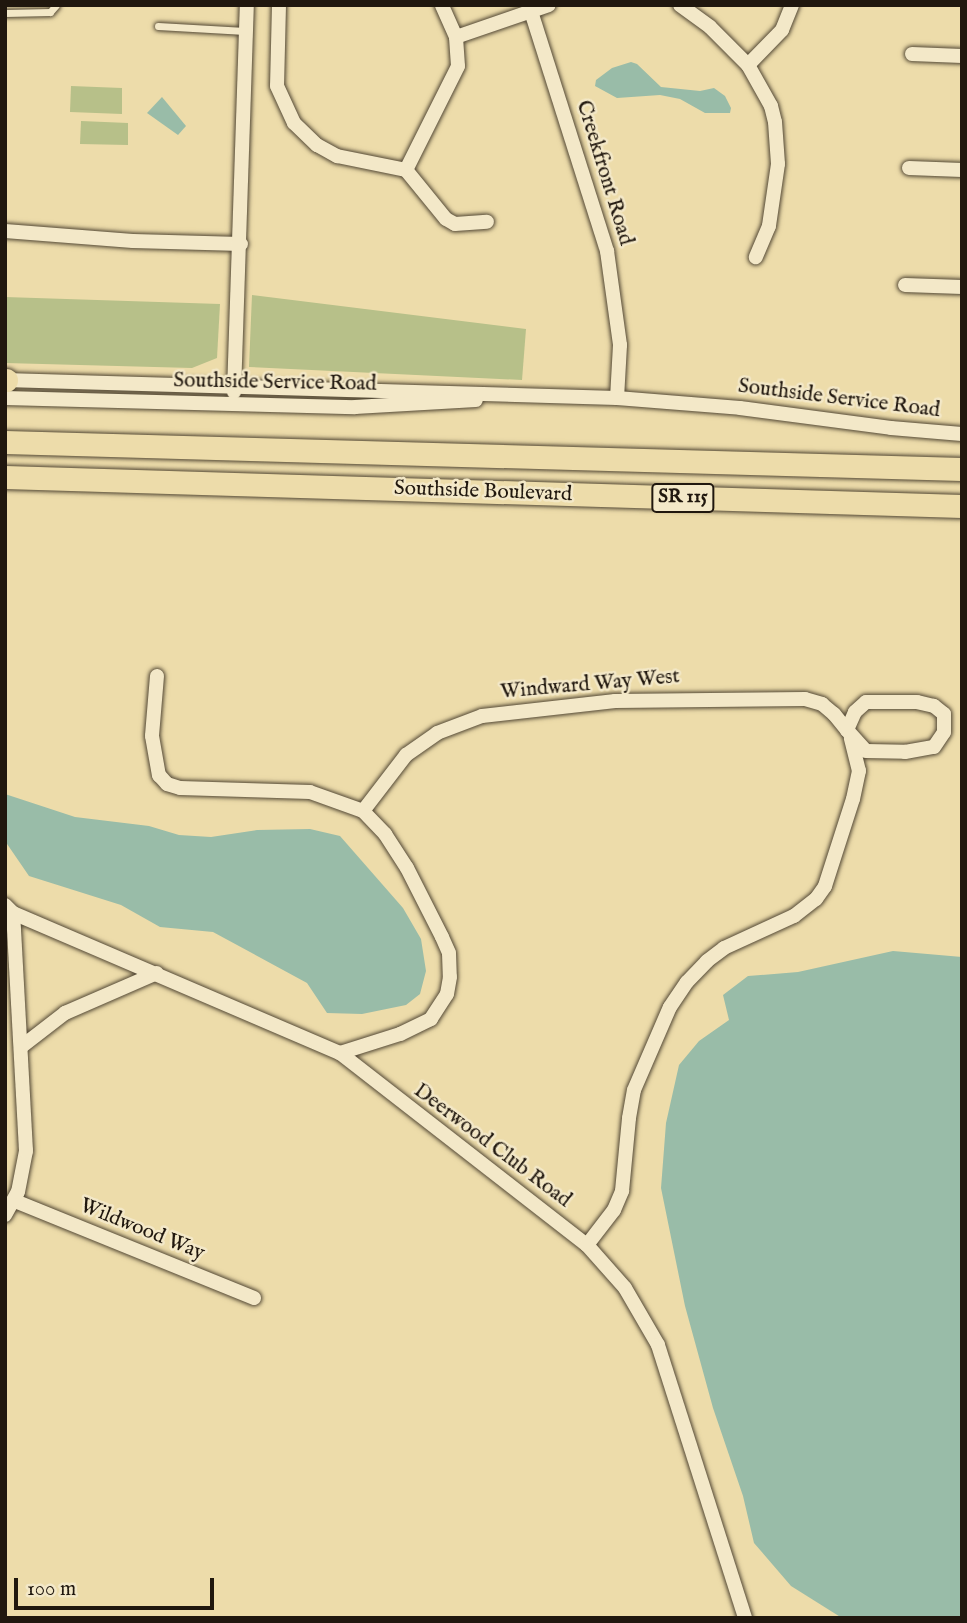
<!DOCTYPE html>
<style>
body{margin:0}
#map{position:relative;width:967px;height:1623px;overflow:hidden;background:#eddcaa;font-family:"IM FELL English",serif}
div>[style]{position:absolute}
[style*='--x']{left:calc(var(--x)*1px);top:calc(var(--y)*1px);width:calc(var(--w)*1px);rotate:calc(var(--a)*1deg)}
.green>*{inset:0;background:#b7c089}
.water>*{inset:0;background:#99bca8}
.roads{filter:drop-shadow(0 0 2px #534835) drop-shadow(0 0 2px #534835)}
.service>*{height:7px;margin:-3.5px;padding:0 3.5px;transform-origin:3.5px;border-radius:3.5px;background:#f3e8c8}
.minor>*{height:14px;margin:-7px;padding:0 7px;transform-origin:7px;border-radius:7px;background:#f3e8c8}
.trunk>*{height:23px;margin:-11.5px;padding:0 11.5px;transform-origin:11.5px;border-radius:11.5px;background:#eddcaa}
span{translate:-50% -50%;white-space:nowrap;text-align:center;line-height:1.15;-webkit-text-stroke:5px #f3e8c8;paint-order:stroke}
.shield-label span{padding:2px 5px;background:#f3e8c8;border:2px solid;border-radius:5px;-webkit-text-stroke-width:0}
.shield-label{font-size:19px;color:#20170e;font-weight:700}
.street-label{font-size:21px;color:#20170e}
.frame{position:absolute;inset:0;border:7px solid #20170e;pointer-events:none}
.scale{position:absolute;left:14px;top:1578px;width:200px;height:32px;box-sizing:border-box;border:4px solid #20170e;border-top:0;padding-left:9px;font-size:21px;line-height:24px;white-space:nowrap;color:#20170e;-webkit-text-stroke:5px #f3e8c8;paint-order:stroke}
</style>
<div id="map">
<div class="green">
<div style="clip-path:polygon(71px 86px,122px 88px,122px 114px,70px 112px)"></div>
<div style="clip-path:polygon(81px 121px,128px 123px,128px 145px,80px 144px)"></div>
<div style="clip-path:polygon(252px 295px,526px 329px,522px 380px,249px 367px)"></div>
<div style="clip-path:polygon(5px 297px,220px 304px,217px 358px,192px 368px,5px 363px)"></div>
</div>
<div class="water">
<div style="clip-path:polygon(631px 62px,637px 64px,661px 87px,700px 91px,714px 88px,725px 96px,731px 108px,730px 113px,705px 113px,680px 99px,660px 95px,617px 98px,595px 86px,596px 80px,612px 68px)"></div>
<div style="clip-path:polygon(162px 97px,186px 126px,178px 135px,147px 113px)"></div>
<div style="clip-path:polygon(5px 794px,75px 817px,149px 826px,179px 835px,211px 837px,257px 830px,310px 829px,340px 836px,403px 908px,421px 939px,426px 971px,420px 994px,406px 1005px,362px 1014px,327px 1013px,307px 983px,213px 932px,160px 927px,121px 905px,29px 876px,5px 841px)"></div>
<div style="clip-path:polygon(893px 951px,962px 957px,962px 1618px,842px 1618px,791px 1586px,754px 1543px,743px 1496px,713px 1408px,685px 1306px,661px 1188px,666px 1123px,679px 1065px,699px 1041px,729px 1020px,723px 995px,748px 976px,798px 972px)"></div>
</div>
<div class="roads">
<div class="service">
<div style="--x:5;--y:13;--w:45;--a:-1.3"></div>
<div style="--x:50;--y:12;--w:9;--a:-49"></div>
<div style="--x:158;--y:26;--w:87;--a:3.3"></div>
</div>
<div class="minor">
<div style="--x:279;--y:5;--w:81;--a:91.4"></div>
<div style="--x:277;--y:86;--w:41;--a:65.3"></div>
<div style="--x:294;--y:123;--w:32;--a:44"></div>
<div style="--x:317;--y:145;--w:23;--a:29"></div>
<div style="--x:337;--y:156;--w:70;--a:11.5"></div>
<div style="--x:529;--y:5;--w:258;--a:72.4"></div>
<div style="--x:607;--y:251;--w:95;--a:82.1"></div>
<div style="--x:620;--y:345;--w:53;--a:93.2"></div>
<div style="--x:680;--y:5;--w:37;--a:36"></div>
<div style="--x:710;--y:27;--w:54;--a:45"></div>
<div style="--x:748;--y:65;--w:47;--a:60.7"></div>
<div style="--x:771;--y:106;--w:16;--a:76"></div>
<div style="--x:775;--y:122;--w:42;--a:85.9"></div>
<div style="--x:778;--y:164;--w:63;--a:98.3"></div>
<div style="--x:769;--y:226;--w:34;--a:113"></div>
<div style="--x:456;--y:37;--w:98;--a:-19"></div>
<div style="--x:912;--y:54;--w:50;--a:2.3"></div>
<div style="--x:748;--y:65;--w:49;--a:-45.8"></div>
<div style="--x:782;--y:30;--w:27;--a:-68"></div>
<div style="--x:909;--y:168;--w:53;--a:2.2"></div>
<div style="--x:406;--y:170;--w:116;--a:-63.4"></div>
<div style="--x:458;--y:66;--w:29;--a:-94"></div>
<div style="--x:456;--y:37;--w:35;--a:-114"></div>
<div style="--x:406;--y:170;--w:63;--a:50.8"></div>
<div style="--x:446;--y:219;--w:10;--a:29"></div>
<div style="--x:455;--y:224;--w:32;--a:-4"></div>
<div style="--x:5;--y:231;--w:128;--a:4.5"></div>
<div style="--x:133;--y:241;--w:108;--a:1.6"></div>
<div style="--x:905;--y:285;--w:57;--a:2"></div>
<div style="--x:5;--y:380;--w:612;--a:1.68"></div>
<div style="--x:617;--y:398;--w:123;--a:4.6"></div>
<div style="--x:740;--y:408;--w:152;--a:7.5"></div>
<div style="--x:891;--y:428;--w:71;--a:4.8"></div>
<div style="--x:234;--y:392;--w:387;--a:-88.1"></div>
<div style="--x:5;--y:398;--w:350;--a:1.5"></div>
<div style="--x:355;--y:407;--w:121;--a:-3.3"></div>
<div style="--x:157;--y:676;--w:60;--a:94.8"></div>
<div style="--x:152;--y:736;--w:40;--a:80"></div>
<div style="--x:159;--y:775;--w:12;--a:48"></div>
<div style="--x:167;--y:784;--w:14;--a:17"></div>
<div style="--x:180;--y:788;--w:130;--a:1.8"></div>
<div style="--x:310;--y:792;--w:56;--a:19.7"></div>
<div style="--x:363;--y:811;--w:32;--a:46"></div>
<div style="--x:385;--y:834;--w:40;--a:57.1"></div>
<div style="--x:407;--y:868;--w:77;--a:63.1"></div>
<div style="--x:442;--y:937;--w:17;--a:66"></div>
<div style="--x:449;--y:953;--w:24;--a:88"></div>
<div style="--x:450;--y:977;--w:17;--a:100"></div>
<div style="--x:447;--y:994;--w:30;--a:123"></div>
<div style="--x:431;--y:1019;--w:34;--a:154"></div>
<div style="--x:400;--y:1034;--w:63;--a:162.4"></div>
<div style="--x:363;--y:811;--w:71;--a:-52.5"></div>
<div style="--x:406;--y:755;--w:38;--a:-35"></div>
<div style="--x:437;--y:733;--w:48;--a:-20.7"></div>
<div style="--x:482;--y:716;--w:134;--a:-6.4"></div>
<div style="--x:615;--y:701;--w:190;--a:-0.6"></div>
<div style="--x:805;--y:699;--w:18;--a:16"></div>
<div style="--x:822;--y:704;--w:16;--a:40"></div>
<div style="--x:834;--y:714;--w:21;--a:51"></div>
<div style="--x:847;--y:730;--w:28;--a:48"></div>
<div style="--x:866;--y:751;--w:39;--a:1"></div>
<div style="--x:905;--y:752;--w:29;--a:-10"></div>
<div style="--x:934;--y:747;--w:18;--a:-56"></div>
<div style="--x:944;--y:732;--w:18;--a:-90"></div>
<div style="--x:944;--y:714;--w:13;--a:-141"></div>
<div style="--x:934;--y:706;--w:17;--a:-167"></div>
<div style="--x:917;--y:702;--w:51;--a:180"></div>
<div style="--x:866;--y:702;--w:15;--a:138"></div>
<div style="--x:855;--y:712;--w:20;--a:114"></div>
<div style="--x:5;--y:905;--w:11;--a:45"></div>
<div style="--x:13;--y:913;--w:356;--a:23.2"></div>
<div style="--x:340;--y:1053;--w:313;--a:37.9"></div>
<div style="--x:587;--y:1245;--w:57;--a:48.5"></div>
<div style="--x:625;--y:1288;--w:66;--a:59.9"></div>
<div style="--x:658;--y:1345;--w:287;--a:72.3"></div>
<div style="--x:21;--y:1047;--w:56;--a:-37.7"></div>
<div style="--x:65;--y:1013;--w:100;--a:-23.5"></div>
<div style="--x:15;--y:1201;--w:258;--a:22.1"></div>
<div style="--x:5;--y:1215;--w:26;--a:-61"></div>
<div style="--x:18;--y:1192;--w:42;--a:-79"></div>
<div style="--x:26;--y:1151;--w:238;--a:-93.1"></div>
<div style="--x:587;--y:1245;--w:44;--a:-52.4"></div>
<div style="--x:614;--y:1210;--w:21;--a:-67"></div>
<div style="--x:622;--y:1191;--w:73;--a:-84.5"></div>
<div style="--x:629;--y:1118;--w:28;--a:-80"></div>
<div style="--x:634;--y:1090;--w:90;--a:-66.6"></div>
<div style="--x:670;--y:1007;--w:30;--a:-56"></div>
<div style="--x:687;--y:982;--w:29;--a:-46"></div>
<div style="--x:707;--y:961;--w:21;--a:-37"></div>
<div style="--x:724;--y:948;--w:77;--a:-24.6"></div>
<div style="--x:794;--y:916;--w:28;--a:-38"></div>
<div style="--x:816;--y:899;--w:16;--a:-55"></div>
<div style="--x:825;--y:886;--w:91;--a:-72.2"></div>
<div style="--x:853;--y:799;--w:29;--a:-78"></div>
<div style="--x:859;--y:771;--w:34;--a:-104"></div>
</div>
<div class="trunk">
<div style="--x:5;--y:380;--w:1;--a:0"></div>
<div style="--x:5;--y:442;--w:957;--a:1.62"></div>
<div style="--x:5;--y:477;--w:957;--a:1.74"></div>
</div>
</div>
<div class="shield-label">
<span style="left:683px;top:498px">SR 115</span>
</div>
<div class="street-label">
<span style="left:604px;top:173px;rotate:73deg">Creekfront Road</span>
<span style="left:275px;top:383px;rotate:1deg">Southside Service Road</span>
<span style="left:839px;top:399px;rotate:7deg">Southside Service Road</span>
<span style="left:483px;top:492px;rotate:2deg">Southside Boulevard</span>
<span style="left:590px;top:685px;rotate:-5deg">Windward Way West</span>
<span style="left:492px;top:1146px;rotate:37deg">Deerwood Club Road</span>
<span style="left:142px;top:1230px;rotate:22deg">Wildwood Way</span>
</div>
<div class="frame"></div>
<div class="scale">100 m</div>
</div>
